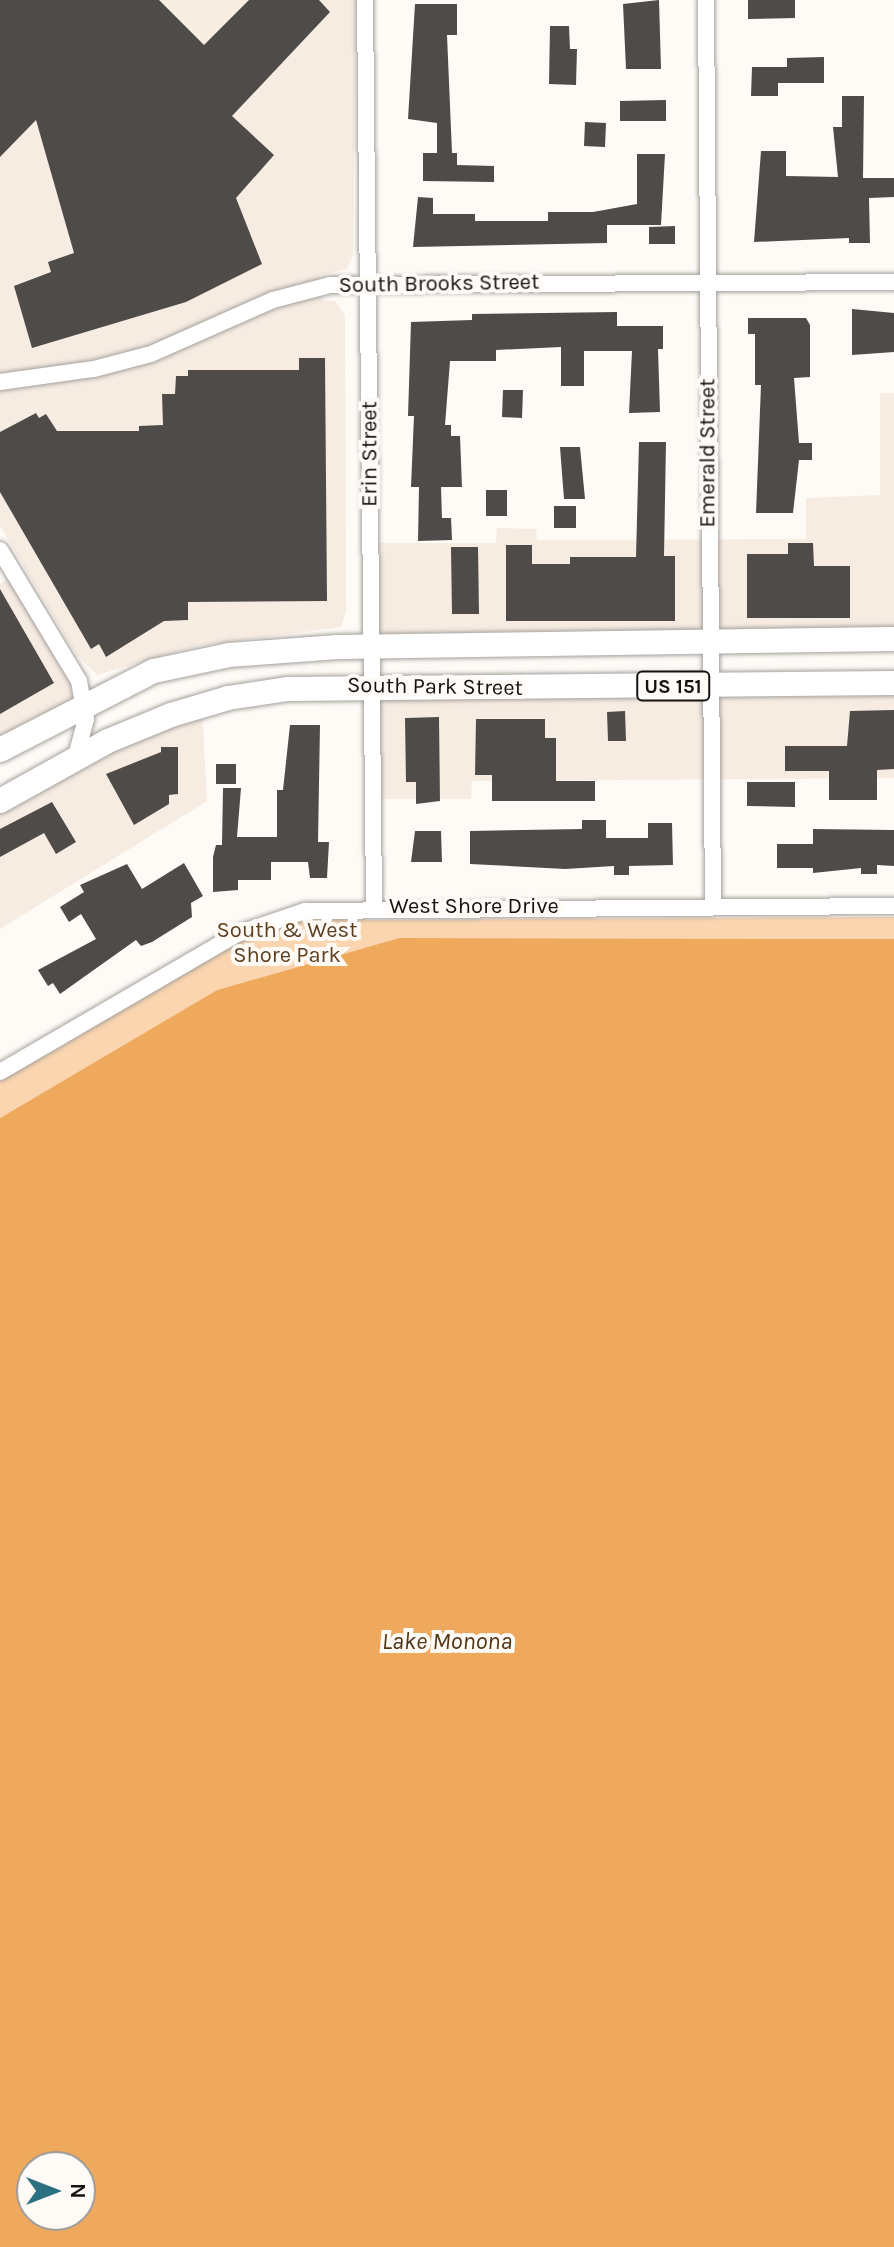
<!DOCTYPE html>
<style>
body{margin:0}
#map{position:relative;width:894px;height:2247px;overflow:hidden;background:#fefaf6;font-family:Karla,sans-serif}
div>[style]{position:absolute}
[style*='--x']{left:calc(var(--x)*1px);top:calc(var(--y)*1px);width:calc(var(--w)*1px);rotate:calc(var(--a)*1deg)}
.built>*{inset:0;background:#f6ece2}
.green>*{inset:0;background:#fbd5af}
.water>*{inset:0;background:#efa95d}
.building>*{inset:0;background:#4f4b48}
.roads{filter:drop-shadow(0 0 2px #a5a19d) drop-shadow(0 0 2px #a5a19d)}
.minor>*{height:16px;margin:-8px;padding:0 8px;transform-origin:8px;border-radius:8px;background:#fff}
.primary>*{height:24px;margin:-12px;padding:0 12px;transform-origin:12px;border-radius:12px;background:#fff}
span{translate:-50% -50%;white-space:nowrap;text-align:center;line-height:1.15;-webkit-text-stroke:8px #fefaf6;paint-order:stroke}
.shield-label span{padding:2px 6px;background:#fefaf6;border:2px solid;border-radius:6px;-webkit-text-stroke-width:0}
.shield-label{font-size:20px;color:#141211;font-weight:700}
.street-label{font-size:22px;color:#141211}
.park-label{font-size:22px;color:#5c3f20}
.water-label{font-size:24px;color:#513515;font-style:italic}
.north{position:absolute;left:16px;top:2151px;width:80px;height:80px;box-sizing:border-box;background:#fefaf6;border:2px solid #a09d9a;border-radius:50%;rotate:90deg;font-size:22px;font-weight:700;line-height:32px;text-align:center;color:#141211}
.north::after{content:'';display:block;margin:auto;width:28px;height:36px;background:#2c7181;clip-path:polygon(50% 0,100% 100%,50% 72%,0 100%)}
</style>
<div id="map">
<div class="built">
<div style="clip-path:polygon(0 0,356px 0,353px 256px,347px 269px,320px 275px,323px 301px,335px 301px,345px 315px,346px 611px,341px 627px,196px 646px,97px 675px,75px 653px,0 526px)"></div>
<div style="clip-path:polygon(880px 393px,894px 393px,894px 639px,371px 647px,371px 543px,496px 543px,497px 528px,536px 529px,537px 540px,806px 539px,806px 498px,880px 495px)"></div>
<div style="clip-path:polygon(14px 575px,86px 702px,0 750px,0 584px)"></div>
<div style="clip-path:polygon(894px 684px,894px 778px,472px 781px,471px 799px,373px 799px,371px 687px)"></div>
<div style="clip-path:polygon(202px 706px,207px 801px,0 929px,0 801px)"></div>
</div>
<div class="green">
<div style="clip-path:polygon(332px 909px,367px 920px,894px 917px,894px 939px,399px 938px,217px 990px,0 1118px,0 1072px,220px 943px)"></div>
</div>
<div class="water">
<div style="clip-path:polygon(evenodd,399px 938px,894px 939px,894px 2247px,0 2247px,0 1118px,217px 990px,399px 938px,32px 2167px,80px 2167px,80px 2215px,32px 2215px,32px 2167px)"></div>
</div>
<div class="building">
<div style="clip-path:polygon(0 0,159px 0,204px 45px,249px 0,319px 0,330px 12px,232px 116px,274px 155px,236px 198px,262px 264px,186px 302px,32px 348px,14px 286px,51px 272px,48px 262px,74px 253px,36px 120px,0 157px)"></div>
<div style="clip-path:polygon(659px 0,661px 69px,626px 69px,623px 4px)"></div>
<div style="clip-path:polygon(748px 0,795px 0,795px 18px,748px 19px)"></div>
<div style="clip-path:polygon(415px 4px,457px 4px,457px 35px,447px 35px,452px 153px,457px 153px,457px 165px,494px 166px,494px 182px,423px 181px,423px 153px,437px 153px,437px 123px,408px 119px)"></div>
<div style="clip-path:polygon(550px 26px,569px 26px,570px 49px,577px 49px,576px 85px,549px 84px)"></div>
<div style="clip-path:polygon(824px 57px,824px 83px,778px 83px,778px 96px,751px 96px,752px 67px,787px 67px,787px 58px)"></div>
<div style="clip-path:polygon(842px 96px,864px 96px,863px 178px,894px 178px,894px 197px,869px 198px,870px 243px,849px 243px,849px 238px,754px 242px,761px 151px,786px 151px,786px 176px,838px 177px,833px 127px,842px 127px)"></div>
<div style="clip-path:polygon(666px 100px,666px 121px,620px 121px,620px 101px)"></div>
<div style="clip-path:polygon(585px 122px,606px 123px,605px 147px,584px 146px)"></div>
<div style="clip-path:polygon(637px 154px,665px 154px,661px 225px,607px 225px,607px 243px,413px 247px,418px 197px,433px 198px,433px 214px,475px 214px,475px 221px,548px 221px,548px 212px,593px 212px,637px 204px)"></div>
<div style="clip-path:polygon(675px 226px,675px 244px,649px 244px,649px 227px)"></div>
<div style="clip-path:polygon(852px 309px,894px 313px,894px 352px,852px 355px)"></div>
<div style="clip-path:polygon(617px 312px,617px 326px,663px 326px,663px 349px,658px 349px,660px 412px,629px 413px,632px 351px,584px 351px,584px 386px,561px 386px,561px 347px,496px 350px,496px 361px,450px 361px,445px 425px,451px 425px,451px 436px,460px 436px,462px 487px,441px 487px,442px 518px,451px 518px,452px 540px,418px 541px,419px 487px,411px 487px,414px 416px,408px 416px,411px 322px,472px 320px,472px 314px)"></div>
<div style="clip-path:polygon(748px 318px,806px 318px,810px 325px,810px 377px,794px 378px,799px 443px,812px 443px,812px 460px,799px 460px,793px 513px,756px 513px,761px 385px,755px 385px,755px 334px,748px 334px)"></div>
<div style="clip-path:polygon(299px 358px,325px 358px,327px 601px,188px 602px,188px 620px,164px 621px,106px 657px,99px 644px,91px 649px,0 492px,0 432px,36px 413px,39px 418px,46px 414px,57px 431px,139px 431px,139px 426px,163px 425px,162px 394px,175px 394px,176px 376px,188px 376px,188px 370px,299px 370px)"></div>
<div style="clip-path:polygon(503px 390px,523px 390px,522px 418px,502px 417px)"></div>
<div style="clip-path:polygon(639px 442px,666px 442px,664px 556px,675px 556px,675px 621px,506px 621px,506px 545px,532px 545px,532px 564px,570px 564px,570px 557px,636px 557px)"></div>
<div style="clip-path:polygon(560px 447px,580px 447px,585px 499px,564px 499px)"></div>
<div style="clip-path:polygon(486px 490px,507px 490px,507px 516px,486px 516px)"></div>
<div style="clip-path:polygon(554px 506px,576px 506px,576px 528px,554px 528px)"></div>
<div style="clip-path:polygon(788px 543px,813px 543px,814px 566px,850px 566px,850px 618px,747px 618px,747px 554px,788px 554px)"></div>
<div style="clip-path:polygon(451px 547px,478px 547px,479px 614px,452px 614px)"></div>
<div style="clip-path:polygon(0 589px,54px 683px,0 714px)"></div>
<div style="clip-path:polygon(894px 710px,894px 769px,877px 770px,877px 800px,829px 800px,829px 771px,785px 771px,785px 746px,847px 746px,850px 711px)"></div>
<div style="clip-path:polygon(625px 711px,626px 741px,608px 741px,607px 712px)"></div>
<div style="clip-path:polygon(439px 717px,440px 801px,416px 804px,416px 782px,406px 782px,405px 718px)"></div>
<div style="clip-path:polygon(476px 719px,545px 719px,545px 738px,556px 738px,556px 781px,595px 781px,595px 801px,492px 801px,492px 775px,475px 775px)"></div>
<div style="clip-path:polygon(290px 725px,320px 725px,318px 842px,329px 842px,327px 878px,310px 878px,308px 862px,271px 862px,271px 880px,238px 880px,238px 890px,213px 892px,213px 857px,216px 845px,222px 845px,223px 788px,241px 788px,237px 837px,277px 837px,277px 790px,283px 790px)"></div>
<div style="clip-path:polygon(161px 747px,178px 747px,178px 794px,169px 795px,169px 804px,134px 825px,106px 774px,161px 752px)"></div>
<div style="clip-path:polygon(216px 764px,236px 764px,236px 784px,216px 784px)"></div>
<div style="clip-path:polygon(747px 782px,795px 782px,795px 807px,747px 806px)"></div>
<div style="clip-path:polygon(52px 802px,76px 842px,56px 854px,44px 833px,0 857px,0 829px)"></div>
<div style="clip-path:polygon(582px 820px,606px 820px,606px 838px,648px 838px,648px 823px,672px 823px,673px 865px,629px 866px,629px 875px,614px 875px,614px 866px,565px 869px,470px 864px,470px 831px,582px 829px)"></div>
<div style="clip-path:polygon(813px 829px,894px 830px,894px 866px,877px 865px,877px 874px,861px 874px,861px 868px,813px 873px,813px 868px,777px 868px,777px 844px,813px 844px)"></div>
<div style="clip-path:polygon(415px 831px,441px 831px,442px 862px,411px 862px)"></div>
<div style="clip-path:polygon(184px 863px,203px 896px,191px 903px,192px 917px,152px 942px,141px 946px,136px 940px,60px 994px,53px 983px,48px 986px,38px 970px,96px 939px,81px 914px,69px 922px,60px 907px,84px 892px,80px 885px,127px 864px,142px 889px)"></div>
</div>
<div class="roads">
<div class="minor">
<div style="--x:365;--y:0;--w:907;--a:89.43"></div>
<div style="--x:706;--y:0;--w:906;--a:89.56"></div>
<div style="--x:0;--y:382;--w:95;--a:-7.9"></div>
<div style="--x:94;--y:369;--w:59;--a:-14.7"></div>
<div style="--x:151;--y:354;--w:133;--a:-23.9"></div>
<div style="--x:273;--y:300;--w:59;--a:-14.7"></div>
<div style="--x:330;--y:285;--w:564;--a:-0.3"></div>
<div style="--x:0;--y:550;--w:153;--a:58.9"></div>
<div style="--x:79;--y:681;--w:39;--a:80"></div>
<div style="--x:86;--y:719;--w:39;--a:105"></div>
<div style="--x:0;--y:1072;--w:274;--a:-30.2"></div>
<div style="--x:237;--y:934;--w:72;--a:-18.7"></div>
<div style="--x:305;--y:911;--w:589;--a:-0.49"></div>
</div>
<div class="primary">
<div style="--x:0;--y:750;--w:173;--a:-27.2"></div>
<div style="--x:154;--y:671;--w:77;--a:-12"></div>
<div style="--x:229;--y:655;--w:109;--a:-4.2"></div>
<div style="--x:338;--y:647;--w:556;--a:-0.82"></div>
<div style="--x:0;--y:801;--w:124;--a:-29.1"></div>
<div style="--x:108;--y:741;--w:68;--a:-22.4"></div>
<div style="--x:171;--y:715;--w:59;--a:-16.6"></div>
<div style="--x:228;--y:698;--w:61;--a:-8.5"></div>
<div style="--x:288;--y:689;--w:606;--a:-0.57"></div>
</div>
</div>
<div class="shield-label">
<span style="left:673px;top:686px">US 151</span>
</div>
<div class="street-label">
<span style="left:439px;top:284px;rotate:-1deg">South Brooks Street</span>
<span style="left:708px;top:453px;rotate:-90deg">Emerald Street</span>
<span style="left:370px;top:454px;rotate:-90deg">Erin Street</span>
<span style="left:435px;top:687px;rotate:1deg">South Park Street</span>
<span style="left:474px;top:907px">West Shore Drive</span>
</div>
<div class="park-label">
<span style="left:287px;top:943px">South &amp; West<br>Shore Park</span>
</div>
<div class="water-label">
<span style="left:447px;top:1642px">Lake Monona</span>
</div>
<div class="north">N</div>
</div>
